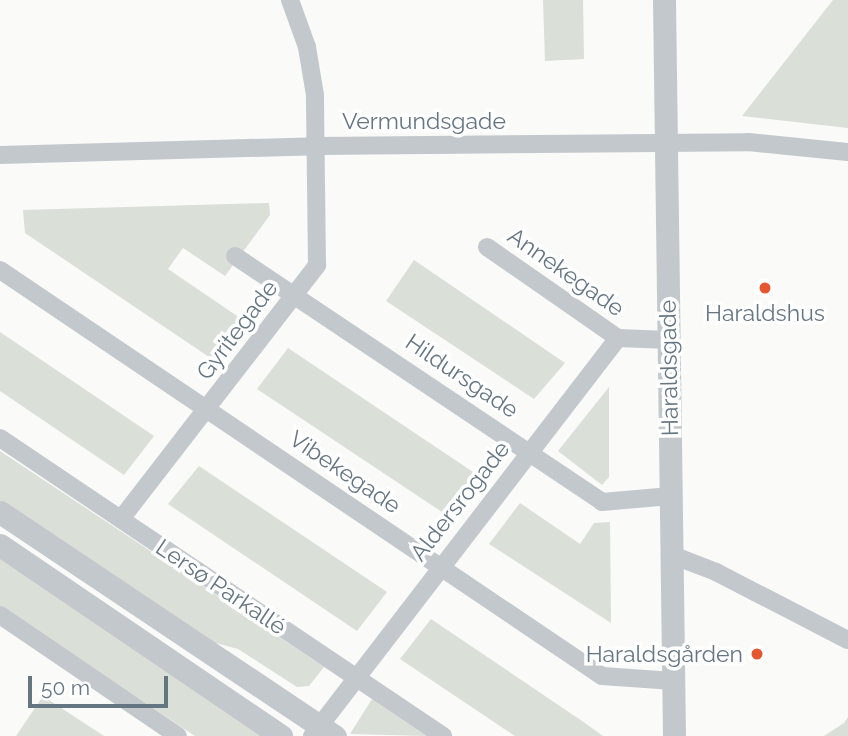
<!DOCTYPE html>
<meta charset="utf-8">
<style>
body{margin:0}
#map{position:relative;width:848px;height:736px;overflow:hidden;background:#fafaf8;font-family:Raleway,sans-serif}
div>[style]{position:absolute}
[style*='--x']{left:calc(var(--x)*1px);top:calc(var(--y)*1px);width:calc(var(--w)*1px);rotate:calc(var(--a)*1deg)}
.green>*{inset:0;background:#dadfd7}
.minor>*{height:18px;margin:-9px;padding:0 9px;transform-origin:9px;border-radius:9px;background:#c3c8cc}
.tertiary>*{height:23px;margin:-11.5px;padding:0 11.5px;transform-origin:11.5px;border-radius:11.5px;background:#c3c8cc}
.dots>*{width:19px;height:19px;translate:-50% -50%;box-sizing:border-box;border:4px solid #fff;border-radius:50%}
span{translate:-50% -50%;white-space:nowrap;text-align:center;line-height:1.15;-webkit-text-stroke:7px #fff;paint-order:stroke}
.street-label{font-size:23px;color:#657683}
.poi-label{font-size:23px;color:#657683}
.right{translate:-100% -50%;text-align:right}
.scale{position:absolute;left:28px;top:676px;width:140px;height:32px;box-sizing:border-box;border:4px solid #657683;border-top:0;padding-left:9px;font-size:21px;line-height:24px;white-space:nowrap;color:#657683;-webkit-text-stroke:5px #fff;paint-order:stroke}
</style>
<div id="map">
<div class="green">
<div style="clip-path:polygon(543px 0,583px 0,584px 59px,545px 61px)"></div>
<div style="clip-path:polygon(833px 0,848px 0,848px 128px,742px 116px)"></div>
<div style="clip-path:polygon(269px 203px,270px 215px,225px 276px,183px 248px,168px 269px,243px 320px,212px 359px,25px 233px,23px 210px)"></div>
<div style="clip-path:polygon(414px 260px,565px 363px,534px 399px,386px 301px)"></div>
<div style="clip-path:polygon(0 332px,154px 436px,124px 475px,0 391px)"></div>
<div style="clip-path:polygon(288px 348px,476px 474px,445px 514px,257px 389px)"></div>
<div style="clip-path:polygon(609px 387px,609px 477px,602px 485px,558px 451px)"></div>
<div style="clip-path:polygon(0 451px,167px 562px,324px 667px,309px 686px,297px 687px,238px 649px,208px 641px,0 503px)"></div>
<div style="clip-path:polygon(199px 466px,387px 592px,357px 631px,168px 504px)"></div>
<div style="clip-path:polygon(520px 503px,580px 544px,594px 523px,610px 522px,611px 623px,489px 544px)"></div>
<div style="clip-path:polygon(0 556px,266px 736px,195px 736px,0 606px)"></div>
<div style="clip-path:polygon(431px 619px,582px 721px,603px 736px,515px 736px,400px 659px)"></div>
<div style="clip-path:polygon(43px 696px,104px 736px,16px 736px)"></div>
<div style="clip-path:polygon(372px 699px,427px 736px,350px 734px)"></div>
<div style="clip-path:polygon(848px 717px,848px 736px,824px 736px,844px 723px)"></div>
</div>
<div class="minor">
<div style="--x:0;--y:155;--w:317;--a:-1.6"></div>
<div style="--x:317;--y:146;--w:431;--a:-0.5"></div>
<div style="--x:748;--y:142;--w:100;--a:5.7"></div>
<div style="--x:487;--y:247;--w:160;--a:34.8"></div>
<div style="--x:235;--y:256;--w:442;--a:33.8"></div>
<div style="--x:602;--y:502;--w:69;--a:-5"></div>
<div style="--x:0;--y:270;--w:726;--a:34"></div>
<div style="--x:602;--y:676;--w:72;--a:4"></div>
<div style="--x:0;--y:438;--w:534;--a:33.93"></div>
<div style="--x:121;--y:519;--w:321;--a:-52.3"></div>
<div style="--x:317;--y:265;--w:170;--a:-90.7"></div>
<div style="--x:315;--y:95;--w:49;--a:-99.5"></div>
<div style="--x:307;--y:47;--w:50;--a:-109.9"></div>
<div style="--x:672;--y:555;--w:47;--a:21.1"></div>
<div style="--x:716;--y:572;--w:148;--a:27.3"></div>
<div style="--x:0;--y:615;--w:215;--a:34.2"></div>
<div style="--x:312;--y:736;--w:502;--a:-52.45"></div>
<div style="--x:618;--y:338;--w:51;--a:2.2"></div>
</div>
<div class="tertiary">
<div style="--x:664;--y:0;--w:736;--a:89.22"></div>
<div style="--x:0;--y:512;--w:403;--a:33.8"></div>
<div style="--x:0;--y:545;--w:340;--a:34.2"></div>
</div>
<div class="dots">
<div style="left:765px;top:288px;background:#e4572e"></div>
<div style="left:757px;top:654px;background:#e4572e"></div>
</div>
<div class="street-label">
<span style="left:424px;top:121px">Vermundsgade</span>
<span style="left:566px;top:272px;rotate:35deg">Annekegade</span>
<span style="left:237px;top:330px;rotate:-53deg">Gyritegade</span>
<span style="left:669px;top:368px;rotate:-91deg">Haraldsgade</span>
<span style="left:462px;top:376px;rotate:34deg">Hildursgade</span>
<span style="left:345px;top:472px;rotate:34deg">Vibekegade</span>
<span style="left:460px;top:501px;rotate:-52deg">Aldersrogade</span>
<span style="left:221px;top:587px;rotate:34deg">Lersø Parkallé</span>
</div>
<div class="poi-label">
<span style="left:765px;top:313px">Haraldshus</span>
<span class="right" style="left:743px;top:654px">Haraldsgården</span>
</div>
<div class="scale">50 m</div>
</div>
